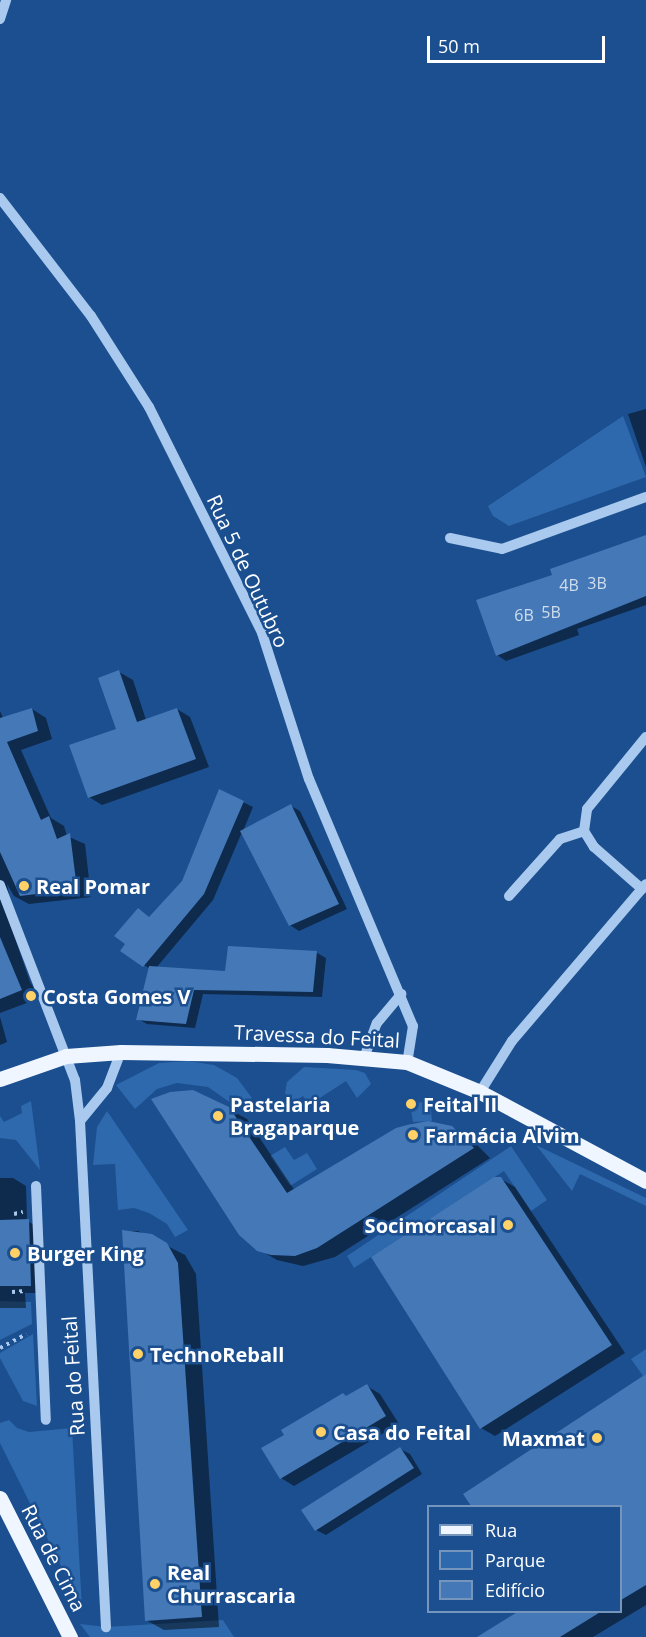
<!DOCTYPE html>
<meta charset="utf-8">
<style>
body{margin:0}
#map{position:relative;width:646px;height:1637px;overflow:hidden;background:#1b4f8f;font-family:"Open Sans",sans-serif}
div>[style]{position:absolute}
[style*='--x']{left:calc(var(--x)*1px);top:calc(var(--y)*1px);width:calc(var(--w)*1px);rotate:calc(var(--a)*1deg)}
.green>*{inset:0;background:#2e69ad}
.shadow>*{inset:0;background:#0007}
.building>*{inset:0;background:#4478b7}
.path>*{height:4px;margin-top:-2px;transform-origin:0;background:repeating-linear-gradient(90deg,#a9c9ee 0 3px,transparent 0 7.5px)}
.minor>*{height:10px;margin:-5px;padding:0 5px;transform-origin:5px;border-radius:5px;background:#a9c9ee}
.major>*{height:15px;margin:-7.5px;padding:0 7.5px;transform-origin:7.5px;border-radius:7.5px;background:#f0f6ff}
.dots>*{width:16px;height:16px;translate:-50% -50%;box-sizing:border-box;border:3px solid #1b4f8f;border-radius:50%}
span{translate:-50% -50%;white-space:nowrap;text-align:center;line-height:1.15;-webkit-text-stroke:5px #1b4f8f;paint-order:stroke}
.number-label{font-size:16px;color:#d0dded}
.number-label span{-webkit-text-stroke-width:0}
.street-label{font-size:20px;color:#fff}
.poi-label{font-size:20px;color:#fff;font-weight:700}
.left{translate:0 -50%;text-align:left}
.right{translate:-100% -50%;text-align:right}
.legend{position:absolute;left:427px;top:1505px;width:195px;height:108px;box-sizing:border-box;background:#1b4f8f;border:2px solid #7695bc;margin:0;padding:8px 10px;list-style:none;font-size:18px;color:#fff}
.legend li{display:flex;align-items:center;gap:12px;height:30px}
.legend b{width:30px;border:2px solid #7695bc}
.scale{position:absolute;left:427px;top:36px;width:178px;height:27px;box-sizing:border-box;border:3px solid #fff;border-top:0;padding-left:8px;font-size:18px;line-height:21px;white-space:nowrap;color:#fff;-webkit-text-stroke:4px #1b4f8f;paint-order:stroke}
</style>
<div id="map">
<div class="green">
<div style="clip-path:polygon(623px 416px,646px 477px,509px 526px,493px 516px,488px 506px)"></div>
<div style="clip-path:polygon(188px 1061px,214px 1065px,237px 1078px,252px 1098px,238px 1108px,208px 1087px,177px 1083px,157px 1089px,135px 1109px,116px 1085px,159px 1063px)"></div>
<div style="clip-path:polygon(304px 1067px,356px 1070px,365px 1073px,371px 1084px,357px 1098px,346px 1081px,309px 1105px,303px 1096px,291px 1104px,285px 1093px,287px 1082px)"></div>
<div style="clip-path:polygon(31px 1101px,40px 1170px,16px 1140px,0 1138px,0 1116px,4px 1122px,22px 1113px,21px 1106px)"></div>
<div style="clip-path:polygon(430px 1101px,432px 1121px,413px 1122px,410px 1104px)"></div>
<div style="clip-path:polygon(107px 1111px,188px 1230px,175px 1237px,167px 1224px,149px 1213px,134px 1208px,118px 1210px,115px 1164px,93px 1165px,97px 1127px)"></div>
<div style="clip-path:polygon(536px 1145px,646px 1198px,646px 1206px,580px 1174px,572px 1191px)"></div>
<div style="clip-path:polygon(511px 1146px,547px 1200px,531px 1211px,504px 1171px,354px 1268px,347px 1256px)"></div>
<div style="clip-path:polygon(285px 1147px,294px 1160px,307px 1153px,317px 1169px,290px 1186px,270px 1156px)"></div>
<div style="clip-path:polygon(0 1301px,31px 1302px,32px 1324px,0 1340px)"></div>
<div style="clip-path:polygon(33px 1334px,37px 1406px,23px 1401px,0 1358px,0 1353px)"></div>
<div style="clip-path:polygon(646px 1349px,646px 1374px,643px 1376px,631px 1359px)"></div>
<div style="clip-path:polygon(9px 1420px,17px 1428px,29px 1432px,72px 1428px,82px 1608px,0 1443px,0 1423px)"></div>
<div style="clip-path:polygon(223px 1620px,234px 1637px,90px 1637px,80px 1624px,106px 1627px)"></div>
</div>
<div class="shadow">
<div style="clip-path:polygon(646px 409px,646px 467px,628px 414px)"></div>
<div style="clip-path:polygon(646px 536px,646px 605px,577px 629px,579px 635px,506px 661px,497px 655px,554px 576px)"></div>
<div style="clip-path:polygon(119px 672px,133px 680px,146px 720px,177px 709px,190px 717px,209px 767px,102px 805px,89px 797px,117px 730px)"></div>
<div style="clip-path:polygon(32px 709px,46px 718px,52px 739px,21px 750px,51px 818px,64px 826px,67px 836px,85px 844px,91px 897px,29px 904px,14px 896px,7px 884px,12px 910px,6px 912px,30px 982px,40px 998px,0 1013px,0 711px,3px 718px)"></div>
<div style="clip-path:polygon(220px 791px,253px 807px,243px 831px,291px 806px,300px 811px,347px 909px,299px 931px,290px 925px,242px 832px,213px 900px,156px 968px,227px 973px,317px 953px,326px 958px,322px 997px,203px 994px,195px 1028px,147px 1024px,138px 1019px,150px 969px,122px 950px,183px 881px)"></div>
<div style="clip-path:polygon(0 1017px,7px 1042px,0 1045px)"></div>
<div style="clip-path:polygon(229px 1109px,247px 1119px,295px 1191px,452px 1128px,470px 1138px,490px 1158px,335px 1257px,303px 1266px,277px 1260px,258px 1249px)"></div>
<div style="clip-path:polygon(0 1178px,13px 1178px,26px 1186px,27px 1221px,42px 1229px,44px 1293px,25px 1293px,26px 1308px,0 1308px)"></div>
<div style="clip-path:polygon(501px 1179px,515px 1187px,625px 1353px,495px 1436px,481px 1428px)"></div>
<div style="clip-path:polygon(138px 1231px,185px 1255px,196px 1274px,219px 1627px,164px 1630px,146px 1620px,124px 1232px)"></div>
<div style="clip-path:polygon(646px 1380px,646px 1605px,593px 1637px,492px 1637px,518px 1612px,620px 1612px,620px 1506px,473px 1506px,465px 1494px)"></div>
<div style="clip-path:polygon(367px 1386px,380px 1394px,399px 1424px,294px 1486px,281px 1478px,286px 1435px,343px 1395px,348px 1397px)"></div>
<div style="clip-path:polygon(400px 1449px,410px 1454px,422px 1474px,326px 1535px,316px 1530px)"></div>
</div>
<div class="building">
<div style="clip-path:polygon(646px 535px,646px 596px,496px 656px,476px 600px,552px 575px,550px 569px)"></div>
<div style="clip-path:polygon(119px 670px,137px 722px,177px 708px,196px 759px,88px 798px,69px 745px,116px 729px,98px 678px)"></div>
<div style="clip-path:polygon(32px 708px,38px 731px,7px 742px,41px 820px,49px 816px,57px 839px,70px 833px,77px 889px,20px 896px,0 852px,0 718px)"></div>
<div style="clip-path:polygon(219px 789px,244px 801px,204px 894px,143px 967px,120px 951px,125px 944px,114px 936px,138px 908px,149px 917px,182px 881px)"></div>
<div style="clip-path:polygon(291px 804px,339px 904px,289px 926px,240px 831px)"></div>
<div style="clip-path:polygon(0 937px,22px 990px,0 999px)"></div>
<div style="clip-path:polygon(228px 946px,317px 951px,313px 992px,194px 990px,186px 1024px,136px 1020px,149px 966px,225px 971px)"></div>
<div style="clip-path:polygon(193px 1090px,229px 1107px,287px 1193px,396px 1128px,407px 1125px,428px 1121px,452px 1126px,474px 1148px,317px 1248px,295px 1256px,271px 1255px,257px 1251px,239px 1235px,151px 1099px,170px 1092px)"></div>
<div style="clip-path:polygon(494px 1177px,501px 1177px,612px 1345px,480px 1429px,371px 1257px)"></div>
<div style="clip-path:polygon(29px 1219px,31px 1286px,0 1286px,0 1220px)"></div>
<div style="clip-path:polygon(122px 1230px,152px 1234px,167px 1243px,178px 1263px,202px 1617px,145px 1621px)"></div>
<div style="clip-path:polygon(646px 1374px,646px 1585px,621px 1600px,621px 1506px,471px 1506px,463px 1494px)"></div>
<div style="clip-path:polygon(367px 1384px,386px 1416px,280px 1479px,261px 1448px,284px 1435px,281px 1430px,343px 1393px,346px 1396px)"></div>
<div style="clip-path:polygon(400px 1447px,414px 1468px,315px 1531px,301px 1510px)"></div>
<div style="clip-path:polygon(519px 1611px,602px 1611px,560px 1637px,477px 1637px)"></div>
</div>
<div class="path">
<div style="--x:14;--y:1214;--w:9;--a:-13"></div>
<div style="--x:12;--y:1292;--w:14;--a:-4"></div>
<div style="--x:0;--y:1348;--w:30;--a:-28"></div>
</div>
<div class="minor">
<div style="--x:0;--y:19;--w:20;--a:-72"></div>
<div style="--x:0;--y:198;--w:149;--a:52.4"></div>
<div style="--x:91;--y:316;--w:108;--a:57.5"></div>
<div style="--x:149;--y:407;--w:253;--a:63.4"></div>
<div style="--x:262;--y:633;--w:153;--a:72.2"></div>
<div style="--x:309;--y:779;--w:268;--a:67.2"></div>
<div style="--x:413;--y:1026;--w:36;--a:99"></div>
<div style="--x:450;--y:538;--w:53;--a:11.9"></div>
<div style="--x:502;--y:549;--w:153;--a:-19.9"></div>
<div style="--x:0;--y:885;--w:209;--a:69"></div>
<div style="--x:75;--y:1080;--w:41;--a:83"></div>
<div style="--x:80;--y:1121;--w:507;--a:87.06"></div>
<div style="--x:642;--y:889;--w:64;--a:-138.8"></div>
<div style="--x:594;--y:847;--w:19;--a:-122"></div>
<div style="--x:584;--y:831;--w:22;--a:-82"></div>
<div style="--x:587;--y:809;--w:93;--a:-50.7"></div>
<div style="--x:509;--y:896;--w:76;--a:-48.2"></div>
<div style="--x:560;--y:839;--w:25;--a:-18"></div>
<div style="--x:364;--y:1058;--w:37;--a:-70"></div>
<div style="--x:377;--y:1023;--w:38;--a:-50"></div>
<div style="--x:480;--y:1092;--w:60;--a:-57.9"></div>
<div style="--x:512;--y:1041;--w:206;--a:-49.5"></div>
<div style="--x:80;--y:1121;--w:43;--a:-50.7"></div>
<div style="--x:107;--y:1088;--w:39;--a:-69"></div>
<div style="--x:36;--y:1186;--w:234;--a:87.6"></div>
</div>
<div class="major">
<div style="--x:0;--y:1079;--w:70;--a:-19.2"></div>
<div style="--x:66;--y:1056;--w:55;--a:-4.2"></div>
<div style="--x:121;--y:1052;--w:206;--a:0.8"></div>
<div style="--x:327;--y:1055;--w:80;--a:5"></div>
<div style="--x:407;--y:1062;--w:79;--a:22.3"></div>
<div style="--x:480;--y:1092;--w:188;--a:28.2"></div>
<div style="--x:0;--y:1498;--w:156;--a:63.3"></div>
</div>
<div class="dots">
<div style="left:24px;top:886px;background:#ffd166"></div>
<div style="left:31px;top:996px;background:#ffd166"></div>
<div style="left:411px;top:1104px;background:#ffd166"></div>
<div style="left:218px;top:1116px;background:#ffd166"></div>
<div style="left:413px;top:1135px;background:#ffd166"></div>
<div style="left:508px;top:1225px;background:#ffd166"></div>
<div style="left:15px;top:1253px;background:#ffd166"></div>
<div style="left:138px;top:1354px;background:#ffd166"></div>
<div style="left:321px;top:1432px;background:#ffd166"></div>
<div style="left:597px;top:1438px;background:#ffd166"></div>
<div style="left:155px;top:1584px;background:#ffd166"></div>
</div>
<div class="number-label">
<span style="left:597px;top:583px">3B</span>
<span style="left:569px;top:585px">4B</span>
<span style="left:551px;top:612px">5B</span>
<span style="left:524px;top:615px">6B</span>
</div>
<div class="street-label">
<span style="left:248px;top:571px;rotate:65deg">Rua 5 de Outubro</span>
<span style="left:317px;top:1036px;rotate:3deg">Travessa do Feital</span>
<span style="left:73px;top:1376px;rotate:-94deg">Rua do Feital</span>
<span style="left:54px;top:1558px;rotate:63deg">Rua de Cima</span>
</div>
<div class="poi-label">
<span class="left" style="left:36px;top:886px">Real Pomar</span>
<span class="left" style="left:43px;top:996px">Costa Gomes V</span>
<span class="left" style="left:230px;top:1116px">Pastelaria<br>Bragaparque</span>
<span class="left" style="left:423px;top:1104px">Feital II</span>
<span class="left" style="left:425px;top:1135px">Farmácia Alvim</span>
<span class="right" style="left:496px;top:1225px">Socimorcasal</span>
<span class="left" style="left:27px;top:1253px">Burger King</span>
<span class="left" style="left:150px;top:1354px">TechnoReball</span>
<span class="left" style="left:333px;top:1432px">Casa do Feital</span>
<span class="right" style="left:585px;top:1438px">Maxmat</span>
<span class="left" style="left:167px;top:1584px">Real<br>Churrascaria</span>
</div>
<ul class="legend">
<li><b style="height:8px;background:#f0f6ff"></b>Rua</li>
<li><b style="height:16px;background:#2e69ad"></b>Parque</li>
<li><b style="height:16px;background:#4478b7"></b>Edifício</li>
</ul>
<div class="scale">50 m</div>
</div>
